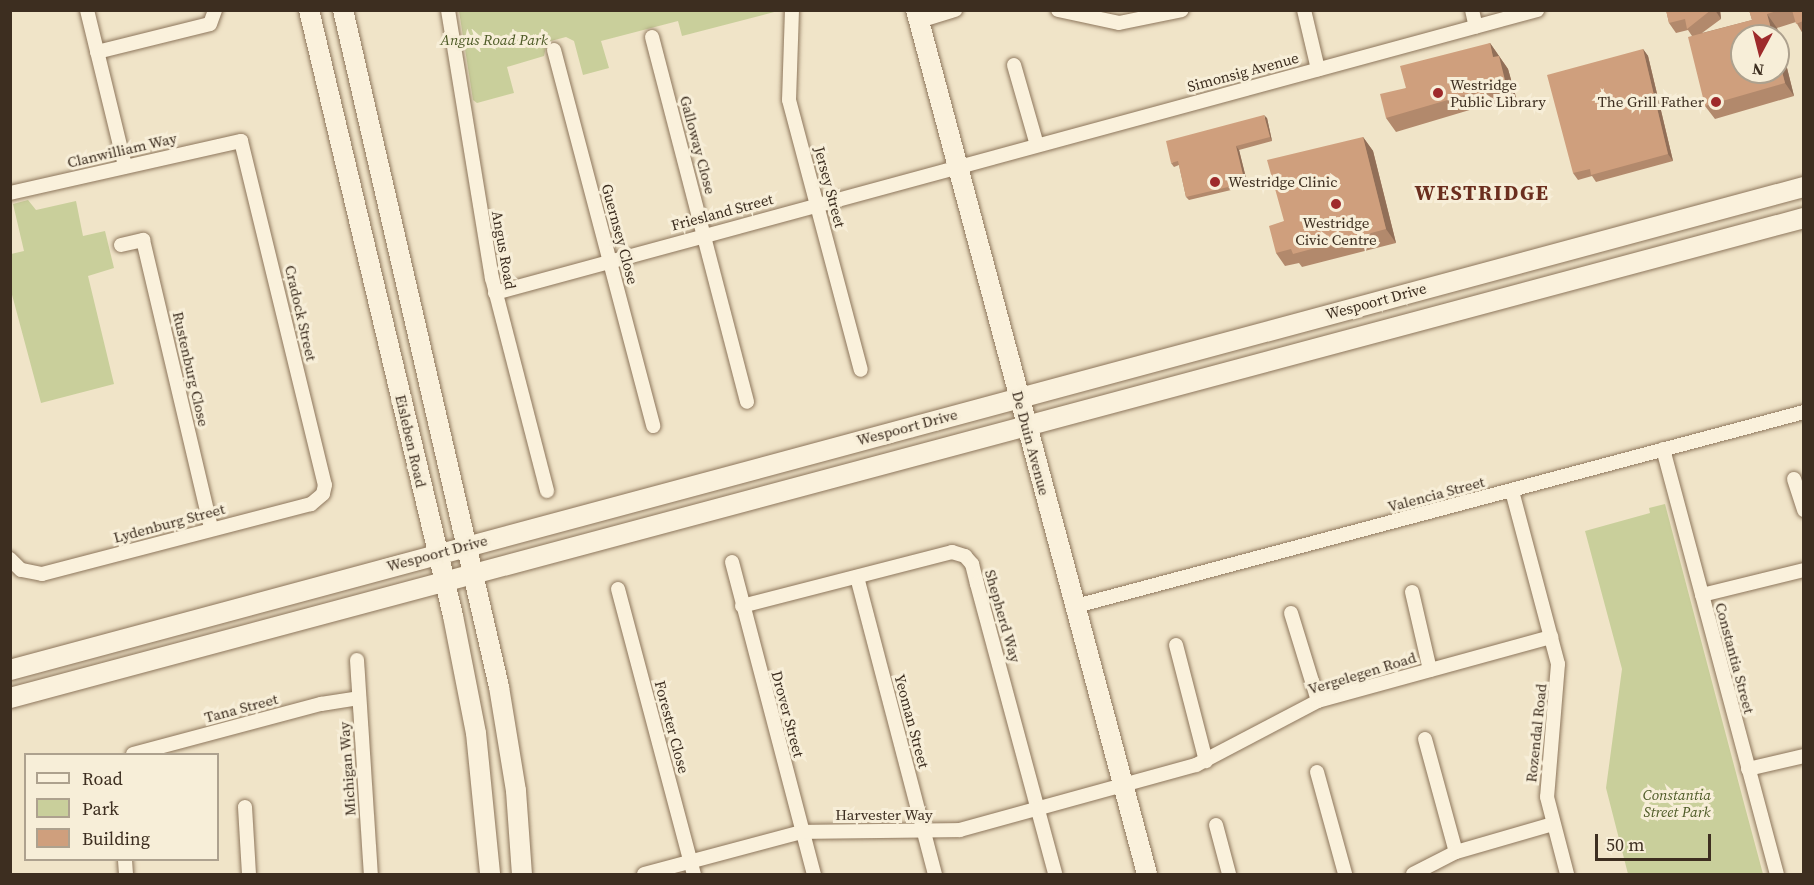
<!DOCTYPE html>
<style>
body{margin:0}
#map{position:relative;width:1814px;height:885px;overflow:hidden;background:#f0e4c8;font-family:"Source Serif 4",serif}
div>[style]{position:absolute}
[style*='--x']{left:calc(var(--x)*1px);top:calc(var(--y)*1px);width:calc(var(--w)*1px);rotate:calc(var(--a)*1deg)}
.green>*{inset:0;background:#c9cf9b}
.roads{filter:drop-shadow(0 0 2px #8d765c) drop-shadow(0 0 2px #8d765c)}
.street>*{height:14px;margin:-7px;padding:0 7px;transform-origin:7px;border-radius:7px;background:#faf1dc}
.secondary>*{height:20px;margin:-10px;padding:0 10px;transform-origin:10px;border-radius:10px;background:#faf1dc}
.wall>*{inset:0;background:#b2896c}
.shaded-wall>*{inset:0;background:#916f58}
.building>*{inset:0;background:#cf9f7d}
.dots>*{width:16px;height:16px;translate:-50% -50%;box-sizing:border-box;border:3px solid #f7eed8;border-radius:50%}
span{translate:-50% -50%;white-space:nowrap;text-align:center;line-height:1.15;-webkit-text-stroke:6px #f7eed8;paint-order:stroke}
.park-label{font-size:15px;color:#4d5a26;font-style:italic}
.street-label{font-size:15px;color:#3d2e20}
.poi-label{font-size:15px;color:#3d2e20}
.left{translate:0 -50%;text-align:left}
.right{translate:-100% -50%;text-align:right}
.district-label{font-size:21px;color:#6b2e1e;font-weight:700;letter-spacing:1.5px}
.frame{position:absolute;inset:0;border:12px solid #3d2e20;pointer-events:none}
.legend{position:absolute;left:24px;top:753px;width:195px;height:108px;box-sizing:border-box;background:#f7eed8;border:2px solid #ada18e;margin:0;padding:8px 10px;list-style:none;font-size:18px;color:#3d2e20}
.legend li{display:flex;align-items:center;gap:12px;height:30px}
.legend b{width:30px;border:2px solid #ada18e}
.north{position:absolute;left:1730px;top:24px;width:60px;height:60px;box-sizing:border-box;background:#f7eed8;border:2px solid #ada18e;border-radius:50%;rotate:187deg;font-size:16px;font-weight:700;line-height:24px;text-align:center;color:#3d2e20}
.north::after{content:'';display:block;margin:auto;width:21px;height:27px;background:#9e2a2b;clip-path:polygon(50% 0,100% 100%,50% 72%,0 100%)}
.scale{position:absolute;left:1595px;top:834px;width:116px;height:27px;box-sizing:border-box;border:3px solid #3d2e20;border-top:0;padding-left:8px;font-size:18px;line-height:21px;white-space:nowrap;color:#3d2e20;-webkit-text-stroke:4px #f7eed8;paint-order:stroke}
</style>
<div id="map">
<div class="green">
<div style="clip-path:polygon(459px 11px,459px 10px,778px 11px,682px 36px,678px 21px,601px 41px,609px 68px,583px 75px,574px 41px,566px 37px,547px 42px,544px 56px,507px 67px,514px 93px,477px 103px,473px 100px)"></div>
<div style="clip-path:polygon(28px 200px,36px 210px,76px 201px,83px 236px,105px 231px,114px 268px,88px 276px,114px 384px,41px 403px,11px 291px,11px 254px,24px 251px,13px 204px)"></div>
<div style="clip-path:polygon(1665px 504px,1745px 807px,1763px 874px,1628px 874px,1606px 788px,1622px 669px,1585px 531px,1650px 513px,1649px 508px)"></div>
</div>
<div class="roads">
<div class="street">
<div style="--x:87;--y:10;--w:161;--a:76.3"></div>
<div style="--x:448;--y:10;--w:272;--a:80.7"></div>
<div style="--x:492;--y:278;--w:220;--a:75.5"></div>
<div style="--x:792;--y:10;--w:90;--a:91.9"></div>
<div style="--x:789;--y:100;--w:279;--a:75.1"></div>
<div style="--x:1058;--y:10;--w:62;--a:12"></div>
<div style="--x:1119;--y:23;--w:64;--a:-11.7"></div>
<div style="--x:1304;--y:10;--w:61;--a:76.7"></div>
<div style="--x:1472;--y:10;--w:17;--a:77"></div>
<div style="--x:919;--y:21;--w:38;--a:-17"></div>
<div style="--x:652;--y:37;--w:377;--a:75.4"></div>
<div style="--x:554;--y:50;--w:389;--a:75.2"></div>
<div style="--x:97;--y:52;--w:116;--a:-13.9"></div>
<div style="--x:210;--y:24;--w:15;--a:-70"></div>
<div style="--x:1014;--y:65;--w:83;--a:74"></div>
<div style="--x:10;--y:193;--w:237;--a:-12.7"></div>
<div style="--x:241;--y:141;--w:354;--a:76.3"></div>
<div style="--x:325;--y:485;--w:9;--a:103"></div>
<div style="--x:323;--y:494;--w:16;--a:140"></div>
<div style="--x:311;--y:504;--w:278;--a:165.4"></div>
<div style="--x:42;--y:574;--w:21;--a:-169"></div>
<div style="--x:21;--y:570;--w:16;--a:-135"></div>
<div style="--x:121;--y:245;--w:23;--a:-13"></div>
<div style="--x:143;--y:240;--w:296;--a:76.7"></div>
<div style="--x:495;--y:293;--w:1080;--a:-15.19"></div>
<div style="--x:1663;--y:449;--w:440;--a:75"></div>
<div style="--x:1794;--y:479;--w:33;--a:72"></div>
<div style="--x:1512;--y:491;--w:179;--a:75.1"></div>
<div style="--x:1558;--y:664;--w:133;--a:94.7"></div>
<div style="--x:1547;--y:797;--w:80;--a:75.4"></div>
<div style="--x:732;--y:562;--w:323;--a:75.3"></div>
<div style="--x:857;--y:577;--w:307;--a:75.3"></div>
<div style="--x:618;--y:589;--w:295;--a:75.1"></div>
<div style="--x:1412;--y:592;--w:80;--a:77"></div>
<div style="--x:1702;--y:595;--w:105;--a:-13.8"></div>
<div style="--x:742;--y:606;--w:217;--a:-14.4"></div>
<div style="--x:952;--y:552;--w:14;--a:17"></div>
<div style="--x:965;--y:556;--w:11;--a:49"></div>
<div style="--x:972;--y:564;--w:21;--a:76"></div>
<div style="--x:977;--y:584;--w:300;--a:74.9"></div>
<div style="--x:1076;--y:606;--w:753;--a:-14.92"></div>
<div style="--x:1291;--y:613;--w:92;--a:72.9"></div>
<div style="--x:1176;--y:645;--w:120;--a:75.5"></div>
<div style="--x:357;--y:660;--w:214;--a:86.3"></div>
<div style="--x:1425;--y:739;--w:117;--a:74.7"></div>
<div style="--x:133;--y:754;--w:195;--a:-14.9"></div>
<div style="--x:321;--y:704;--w:38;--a:-9"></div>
<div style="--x:1748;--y:769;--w:57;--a:-13.1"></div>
<div style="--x:1317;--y:772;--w:106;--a:74.6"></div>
<div style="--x:245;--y:807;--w:67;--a:86.6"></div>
<div style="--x:1216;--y:825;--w:51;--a:75.1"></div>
<div style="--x:125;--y:860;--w:14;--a:86"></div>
<div style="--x:644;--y:874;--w:163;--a:-14.9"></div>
<div style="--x:802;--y:832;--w:158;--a:-0.7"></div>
<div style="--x:960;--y:830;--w:245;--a:-15.4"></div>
<div style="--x:1196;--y:765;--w:138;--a:-27.7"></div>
<div style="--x:1318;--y:701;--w:242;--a:-15.4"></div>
<div style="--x:1413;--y:874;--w:48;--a:-27.1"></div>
<div style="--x:1456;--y:852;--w:101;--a:-16.1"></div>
</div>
<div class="secondary">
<div style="--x:309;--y:10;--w:623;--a:76.63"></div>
<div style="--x:453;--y:616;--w:119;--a:78.9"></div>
<div style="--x:476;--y:733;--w:142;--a:84.3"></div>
<div style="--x:343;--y:10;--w:695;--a:77.02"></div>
<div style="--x:499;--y:687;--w:105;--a:80.7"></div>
<div style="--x:516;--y:791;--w:83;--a:85.9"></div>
<div style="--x:916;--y:10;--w:894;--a:75.03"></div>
<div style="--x:10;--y:670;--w:1858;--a:-15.07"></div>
<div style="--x:10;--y:698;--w:1857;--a:-14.98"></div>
</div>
</div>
<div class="wall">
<div style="clip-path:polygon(1666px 10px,1720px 10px,1721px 19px,1702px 33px,1752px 20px,1749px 10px,1803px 10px,1803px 34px,1796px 22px,1777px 28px,1794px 96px,1715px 119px,1705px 106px,1692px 36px,1688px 30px,1676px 33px,1669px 23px)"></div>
<div style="clip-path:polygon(1490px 43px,1508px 69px,1517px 101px,1486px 110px,1483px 106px,1396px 132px,1386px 118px,1406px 88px)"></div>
<div style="clip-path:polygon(1643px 49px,1648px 56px,1673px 161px,1596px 182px,1592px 176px,1578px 180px,1573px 173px)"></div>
<div style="clip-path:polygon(1267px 118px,1272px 141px,1239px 150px,1248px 186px,1189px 200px,1186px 197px,1179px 165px,1174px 167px,1171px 163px)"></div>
<div style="clip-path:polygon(1363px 137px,1373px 151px,1396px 243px,1302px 267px,1299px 263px,1285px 266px,1276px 253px,1284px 221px)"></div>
</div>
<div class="shaded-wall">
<div style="clip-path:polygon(1715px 10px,1720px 10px,1721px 19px)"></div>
<div style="clip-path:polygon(1767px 14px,1777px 28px,1794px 96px,1785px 83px,1778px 56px,1778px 36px,1773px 36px)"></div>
<div style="clip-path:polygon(1490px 43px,1508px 69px,1517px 101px,1507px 88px,1493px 57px)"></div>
<div style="clip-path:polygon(1643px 49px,1648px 56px,1673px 161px,1668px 154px)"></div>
<div style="clip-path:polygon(1264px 115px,1267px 118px,1272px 141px,1270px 137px)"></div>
<div style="clip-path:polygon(1363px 137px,1373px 151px,1396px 243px,1386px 229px)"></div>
<div style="clip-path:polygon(1236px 146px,1239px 150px,1248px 186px,1245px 183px)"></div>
</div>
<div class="building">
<div style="clip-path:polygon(1666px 10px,1711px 10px,1687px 29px,1685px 19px,1669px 23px)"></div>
<div style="clip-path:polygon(1749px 10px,1780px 10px,1767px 14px,1773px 36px,1742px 36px,1742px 72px,1778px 72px,1778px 56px,1785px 83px,1705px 106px,1688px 37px,1752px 20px)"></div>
<div style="clip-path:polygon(1792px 10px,1803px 10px,1803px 21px,1796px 24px)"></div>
<div style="clip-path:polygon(1490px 43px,1493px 57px,1499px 56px,1507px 88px,1476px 96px,1475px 92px,1386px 118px,1380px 94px,1406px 88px,1400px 66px)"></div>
<div style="clip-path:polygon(1643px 49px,1668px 154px,1591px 175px,1590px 169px,1573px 173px,1547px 75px)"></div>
<div style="clip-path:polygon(1264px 115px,1270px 137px,1236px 146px,1245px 183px,1186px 197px,1178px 161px,1171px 163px,1166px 141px)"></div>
<div style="clip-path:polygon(1363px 137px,1386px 229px,1293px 254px,1291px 249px,1276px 253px,1269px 226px,1284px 221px,1267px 160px)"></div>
</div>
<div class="dots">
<div style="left:1438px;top:93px;background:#9e2a2b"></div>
<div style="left:1716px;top:102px;background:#9e2a2b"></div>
<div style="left:1215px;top:182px;background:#9e2a2b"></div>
<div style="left:1336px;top:204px;background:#9e2a2b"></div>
</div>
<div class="park-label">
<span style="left:494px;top:40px">Angus Road Park</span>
<span style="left:1677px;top:803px">Constantia<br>Street Park</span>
</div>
<div class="street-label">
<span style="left:1243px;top:72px;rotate:-15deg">Simonsig Avenue</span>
<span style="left:698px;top:145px;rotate:75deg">Galloway Close</span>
<span style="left:122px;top:150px;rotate:-13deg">Clanwilliam Way</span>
<span style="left:830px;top:187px;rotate:75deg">Jersey Street</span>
<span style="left:722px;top:212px;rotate:-15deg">Friesland Street</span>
<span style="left:620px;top:234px;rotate:75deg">Guernsey Close</span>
<span style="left:504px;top:250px;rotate:80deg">Angus Road</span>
<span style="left:1376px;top:301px;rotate:-15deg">Wespoort Drive</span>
<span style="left:301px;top:313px;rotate:77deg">Cradock Street</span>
<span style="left:191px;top:369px;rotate:77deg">Rustenburg Close</span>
<span style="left:907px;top:427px;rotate:-15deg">Wespoort Drive</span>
<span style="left:411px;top:441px;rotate:77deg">Eisleben Road</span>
<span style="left:1031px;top:443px;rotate:75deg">De Duin Avenue</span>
<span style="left:1436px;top:494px;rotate:-15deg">Valencia Street</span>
<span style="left:169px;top:523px;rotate:-15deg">Lydenburg Street</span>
<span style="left:437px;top:553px;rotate:-15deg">Wespoort Drive</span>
<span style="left:1003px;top:616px;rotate:74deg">Shepherd Way</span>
<span style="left:1735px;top:658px;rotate:75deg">Constantia Street</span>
<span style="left:1362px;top:673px;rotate:-17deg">Vergelegen Road</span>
<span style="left:241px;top:708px;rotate:-15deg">Tana Street</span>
<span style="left:788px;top:714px;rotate:75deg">Drover Street</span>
<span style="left:912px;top:721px;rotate:75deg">Yeoman Street</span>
<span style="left:672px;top:727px;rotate:75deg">Forester Close</span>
<span style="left:1536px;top:733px;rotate:-84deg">Rozendal Road</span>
<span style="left:347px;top:769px;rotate:-94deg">Michigan Way</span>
<span style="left:884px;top:815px">Harvester Way</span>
</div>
<div class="poi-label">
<span class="left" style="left:1450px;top:93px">Westridge<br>Public Library</span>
<span class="right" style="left:1704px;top:102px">The Grill Father</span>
<span class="left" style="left:1228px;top:182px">Westridge Clinic</span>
<span style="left:1336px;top:231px">Westridge<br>Civic Centre</span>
</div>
<div class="district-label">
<span style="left:1482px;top:193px">WESTRIDGE</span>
</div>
<div class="frame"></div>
<ul class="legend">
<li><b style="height:8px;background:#faf1dc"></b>Road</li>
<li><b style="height:16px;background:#c9cf9b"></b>Park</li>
<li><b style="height:16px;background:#cf9f7d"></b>Building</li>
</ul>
<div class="north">N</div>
<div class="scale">50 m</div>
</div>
